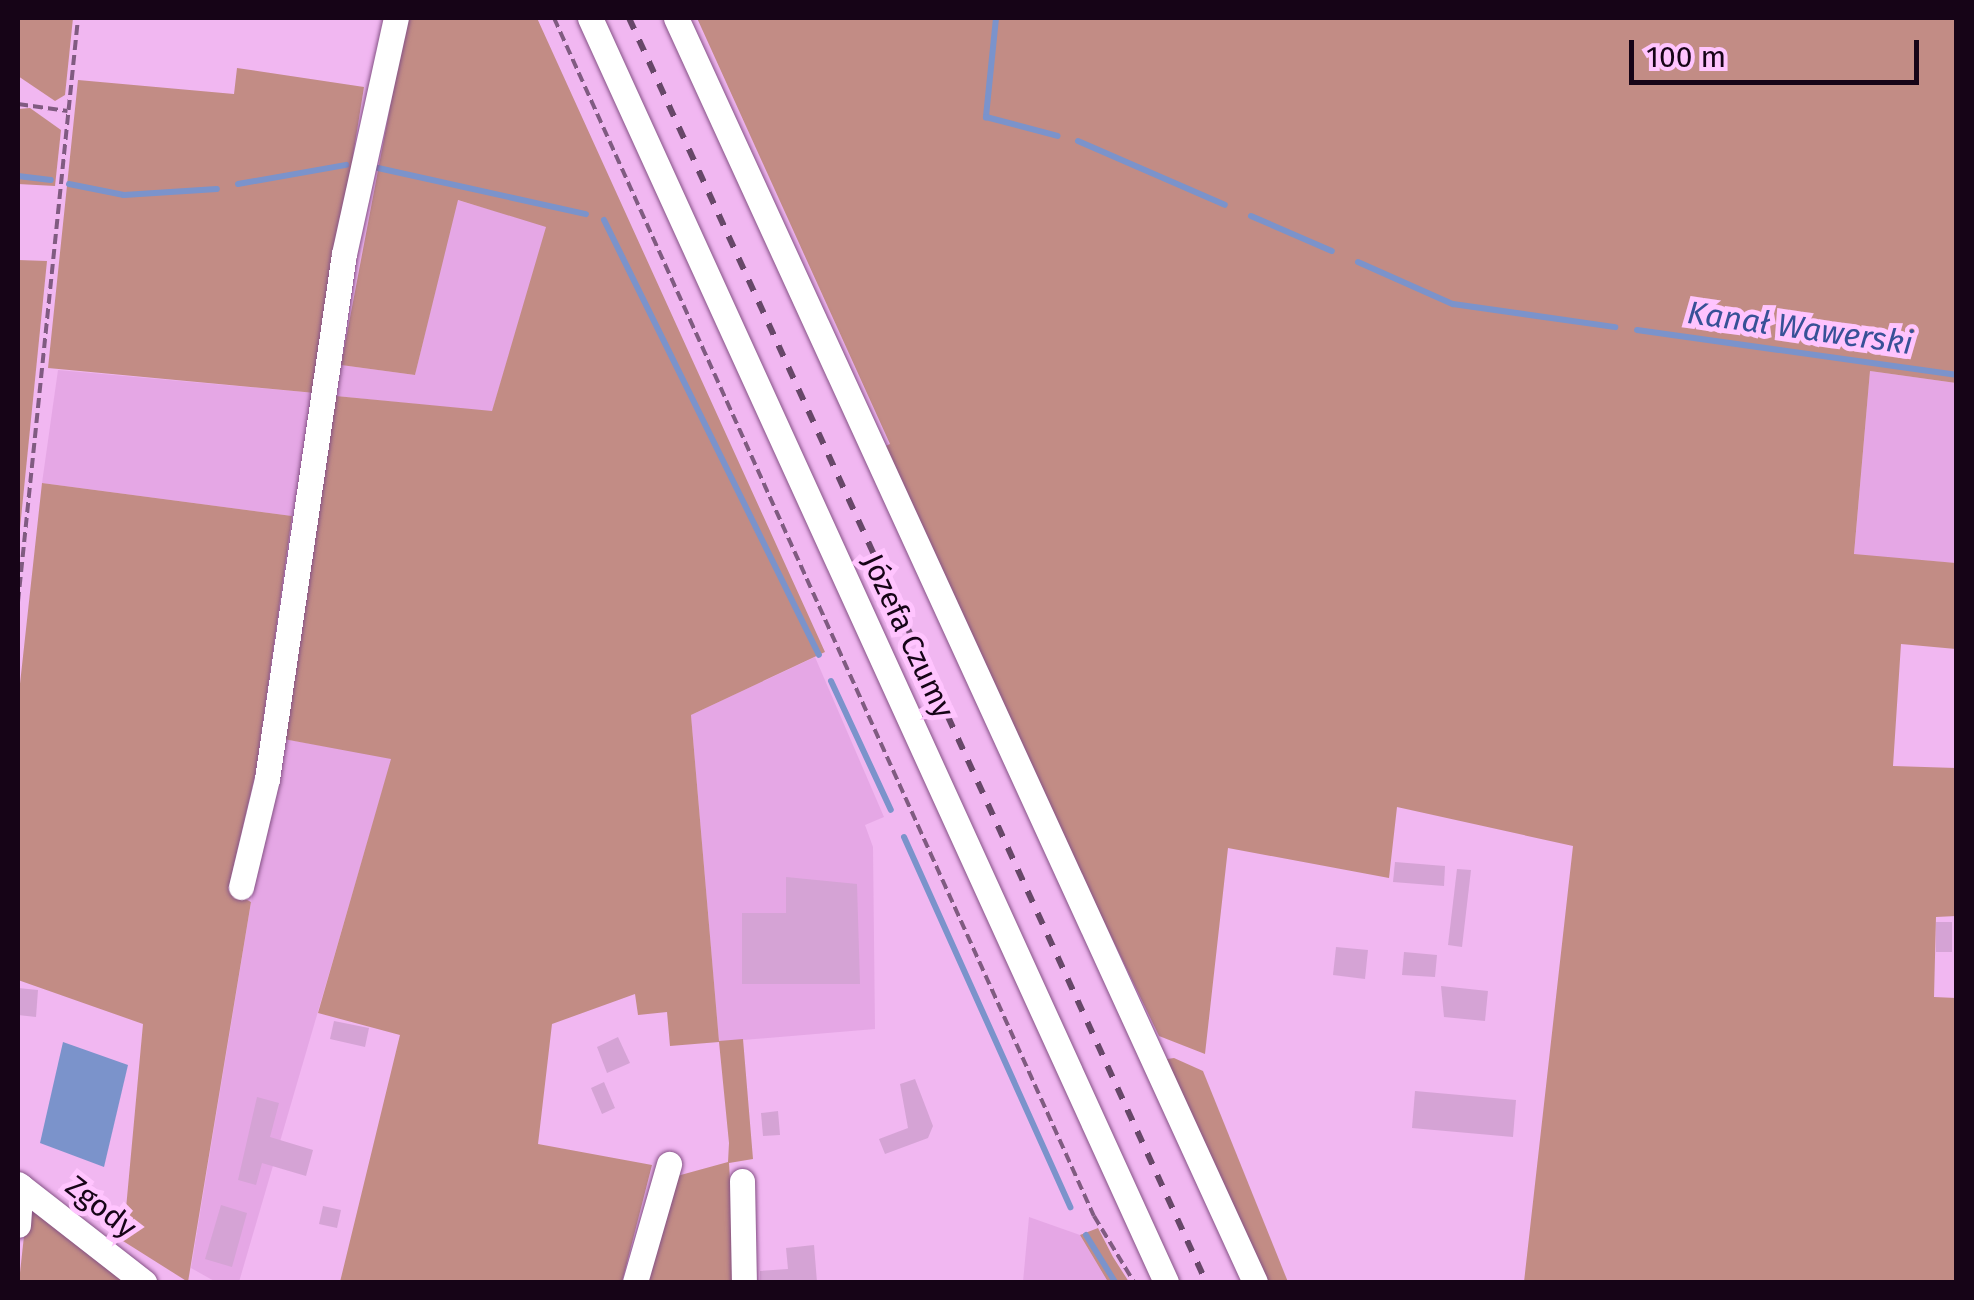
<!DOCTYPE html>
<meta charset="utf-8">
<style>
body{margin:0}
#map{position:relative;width:1974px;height:1300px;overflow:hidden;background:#f1b7f1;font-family:"Fira Sans",sans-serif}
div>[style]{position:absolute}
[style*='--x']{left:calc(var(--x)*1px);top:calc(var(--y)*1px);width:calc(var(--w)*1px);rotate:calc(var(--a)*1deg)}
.built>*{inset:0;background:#e5a7e5}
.green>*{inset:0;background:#c28c85}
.water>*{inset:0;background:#7b93cb}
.stream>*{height:6px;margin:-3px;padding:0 3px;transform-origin:3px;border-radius:3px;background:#7b93cb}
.building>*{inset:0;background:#d5a3d5}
.path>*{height:4px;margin-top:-2px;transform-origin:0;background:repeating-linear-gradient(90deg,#805b81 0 10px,transparent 0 15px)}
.roads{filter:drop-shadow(0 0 2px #855186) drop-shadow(0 0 2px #855186)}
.minor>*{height:25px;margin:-12.5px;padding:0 12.5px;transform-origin:12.5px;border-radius:12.5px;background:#fff}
.rail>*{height:6px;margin-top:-3px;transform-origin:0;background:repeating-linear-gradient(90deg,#674768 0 12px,transparent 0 24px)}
span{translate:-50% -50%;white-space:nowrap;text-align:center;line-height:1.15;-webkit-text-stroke:10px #ffc4fe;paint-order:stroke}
.street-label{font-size:30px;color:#160417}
.water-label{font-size:32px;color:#375197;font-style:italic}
.frame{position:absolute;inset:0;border:20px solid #160417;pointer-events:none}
.scale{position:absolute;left:1629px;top:40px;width:290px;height:45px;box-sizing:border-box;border:5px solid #160417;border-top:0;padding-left:12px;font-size:30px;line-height:35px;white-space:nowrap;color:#160417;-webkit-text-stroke:8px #ffc4fe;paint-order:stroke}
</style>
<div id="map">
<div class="built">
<div style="clip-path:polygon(457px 200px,547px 226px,492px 412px,336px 396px,341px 365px,415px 375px)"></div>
<div style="clip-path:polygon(58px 370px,315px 393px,292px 516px,42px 483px)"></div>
<div style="clip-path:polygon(1870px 371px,1956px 383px,1956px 563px,1854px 555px)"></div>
<div style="clip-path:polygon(815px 657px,884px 817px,865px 825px,873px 847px,875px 1029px,719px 1042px,691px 715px)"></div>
<div style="clip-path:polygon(278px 738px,392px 758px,239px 1282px,216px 1282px,191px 1268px)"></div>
<div style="clip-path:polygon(1029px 1217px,1080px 1235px,1108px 1282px,1023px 1282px)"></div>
</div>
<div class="green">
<div style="clip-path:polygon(18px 18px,73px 18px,65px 95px,55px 101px,18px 76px)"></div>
<div style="clip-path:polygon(407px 18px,537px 18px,825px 652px,691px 715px,719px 1041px,743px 1039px,753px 1159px,729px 1163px,736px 1282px,646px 1282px,677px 1176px,728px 1162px,729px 1143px,719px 1042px,670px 1046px,667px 1012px,638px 1015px,635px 994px,552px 1024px,538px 1144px,652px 1165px,622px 1282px,340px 1282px,400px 1035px,318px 1013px,391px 759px,278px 738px,336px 396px,492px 411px,546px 227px,458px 200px,415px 375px,341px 365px)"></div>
<div style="clip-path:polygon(697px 18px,1956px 18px,1956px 383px,1870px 371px,1854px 554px,1956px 563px,1956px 649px,1901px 644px,1893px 766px,1956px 768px,1956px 916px,1936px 917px,1934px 997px,1956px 998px,1956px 1282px,1524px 1282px,1573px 846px,1397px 807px,1389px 878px,1228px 848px,1205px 1054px,1159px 1036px,877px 450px,890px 444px)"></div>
<div style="clip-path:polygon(237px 68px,364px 87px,315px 393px,48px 368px,78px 80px,234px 94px)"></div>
<div style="clip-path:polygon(30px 108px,61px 130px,55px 186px,18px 184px,18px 109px)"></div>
<div style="clip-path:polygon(18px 260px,47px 261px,18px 548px)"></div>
<div style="clip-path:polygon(42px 483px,292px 516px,256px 771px,228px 890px,251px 902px,188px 1282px,123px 1241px,143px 1024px,18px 980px,18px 702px)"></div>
<div style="clip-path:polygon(1174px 1058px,1203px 1071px,1288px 1282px,1264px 1282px,1161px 1060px)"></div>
<div style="clip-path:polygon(28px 1199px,127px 1282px,19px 1282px)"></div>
<div style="clip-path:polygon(1098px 1228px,1113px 1257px,1129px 1282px,1108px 1282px,1080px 1235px)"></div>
</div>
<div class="water">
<div style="clip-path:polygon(63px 1042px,128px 1065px,104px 1167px,40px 1143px)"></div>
</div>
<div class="stream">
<div style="--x:996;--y:18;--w:100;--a:95.8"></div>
<div style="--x:986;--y:117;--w:74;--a:14.8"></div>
<div style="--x:1078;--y:141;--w:160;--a:23.5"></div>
<div style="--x:378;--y:168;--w:213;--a:12.5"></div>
<div style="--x:18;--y:176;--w:33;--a:7"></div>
<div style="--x:69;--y:184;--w:56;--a:11.3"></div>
<div style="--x:124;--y:195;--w:93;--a:-3.7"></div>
<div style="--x:238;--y:184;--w:110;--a:-10"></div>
<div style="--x:1251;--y:216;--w:88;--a:23.4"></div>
<div style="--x:604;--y:220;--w:485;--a:63.7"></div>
<div style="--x:1358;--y:262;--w:104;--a:23.9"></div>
<div style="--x:1453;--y:304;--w:164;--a:8.1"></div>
<div style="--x:1637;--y:330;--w:322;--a:8"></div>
<div style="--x:831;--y:681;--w:142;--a:65.1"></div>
<div style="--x:904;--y:837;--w:406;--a:65.8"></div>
<div style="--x:1086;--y:1235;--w:55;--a:58.3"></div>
</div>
<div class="building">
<div style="clip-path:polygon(1395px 862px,1445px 866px,1444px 886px,1393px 882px)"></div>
<div style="clip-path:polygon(1457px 869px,1471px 870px,1462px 947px,1448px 945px)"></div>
<div style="clip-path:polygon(786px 877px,857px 884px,860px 984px,742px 984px,742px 913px,786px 913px)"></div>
<div style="clip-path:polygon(1936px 922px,1952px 922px,1952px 952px,1936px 952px)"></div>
<div style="clip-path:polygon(1336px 947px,1368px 950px,1365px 979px,1333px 975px)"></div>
<div style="clip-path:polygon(1404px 952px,1437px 955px,1435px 977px,1402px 975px)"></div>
<div style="clip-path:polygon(1441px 986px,1488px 991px,1485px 1021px,1444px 1017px)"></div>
<div style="clip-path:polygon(18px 988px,38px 990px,36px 1017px,18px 1015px)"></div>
<div style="clip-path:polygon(334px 1021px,369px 1028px,365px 1047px,330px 1039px)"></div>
<div style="clip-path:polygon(618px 1037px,630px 1063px,607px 1073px,597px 1047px)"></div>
<div style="clip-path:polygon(915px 1079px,933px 1126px,928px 1138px,885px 1154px,879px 1139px,908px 1128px,900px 1084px)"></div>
<div style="clip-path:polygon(604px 1082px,615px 1108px,602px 1114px,591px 1088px)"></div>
<div style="clip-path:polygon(1415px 1091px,1516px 1100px,1513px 1137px,1412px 1128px)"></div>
<div style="clip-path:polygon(257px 1097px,279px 1103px,270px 1137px,313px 1150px,306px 1176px,262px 1163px,256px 1185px,238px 1180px)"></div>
<div style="clip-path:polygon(778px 1111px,780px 1135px,763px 1136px,761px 1113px)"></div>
<div style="clip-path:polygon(221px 1205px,247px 1213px,232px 1267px,205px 1259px)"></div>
<div style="clip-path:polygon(323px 1206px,341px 1210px,337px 1228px,319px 1224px)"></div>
<div style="clip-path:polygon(814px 1245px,817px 1282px,760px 1282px,760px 1271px,788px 1269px,786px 1248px)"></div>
</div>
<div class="path">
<div style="--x:554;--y:18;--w:1314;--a:65.74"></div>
<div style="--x:1094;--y:1216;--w:77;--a:58.8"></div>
<div style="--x:18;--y:104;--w:50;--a:8"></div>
<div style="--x:18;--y:602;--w:587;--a:-84.13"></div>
</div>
<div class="roads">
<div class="minor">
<div style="--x:590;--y:18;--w:1389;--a:65.5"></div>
<div style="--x:676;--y:18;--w:1390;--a:65.39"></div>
<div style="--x:241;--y:887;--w:111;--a:-76.5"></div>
<div style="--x:267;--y:779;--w:531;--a:-81.66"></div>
<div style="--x:344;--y:254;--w:242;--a:-77.6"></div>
<div style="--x:742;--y:1181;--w:101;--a:88.9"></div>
<div style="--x:18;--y:1184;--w:160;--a:37.9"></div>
<div style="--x:18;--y:1225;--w:39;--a:-86"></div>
<div style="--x:635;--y:1282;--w:123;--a:-73.9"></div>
</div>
</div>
<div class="rail">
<div style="--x:629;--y:18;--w:1389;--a:65.46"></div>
</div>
<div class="street-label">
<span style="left:908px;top:636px;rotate:65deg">Józefa Czumy</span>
<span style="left:101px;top:1207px;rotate:38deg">Zgody</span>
</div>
<div class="water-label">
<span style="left:1800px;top:328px;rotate:8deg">Kanał Wawerski</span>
</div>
<div class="frame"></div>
<div class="scale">100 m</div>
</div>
